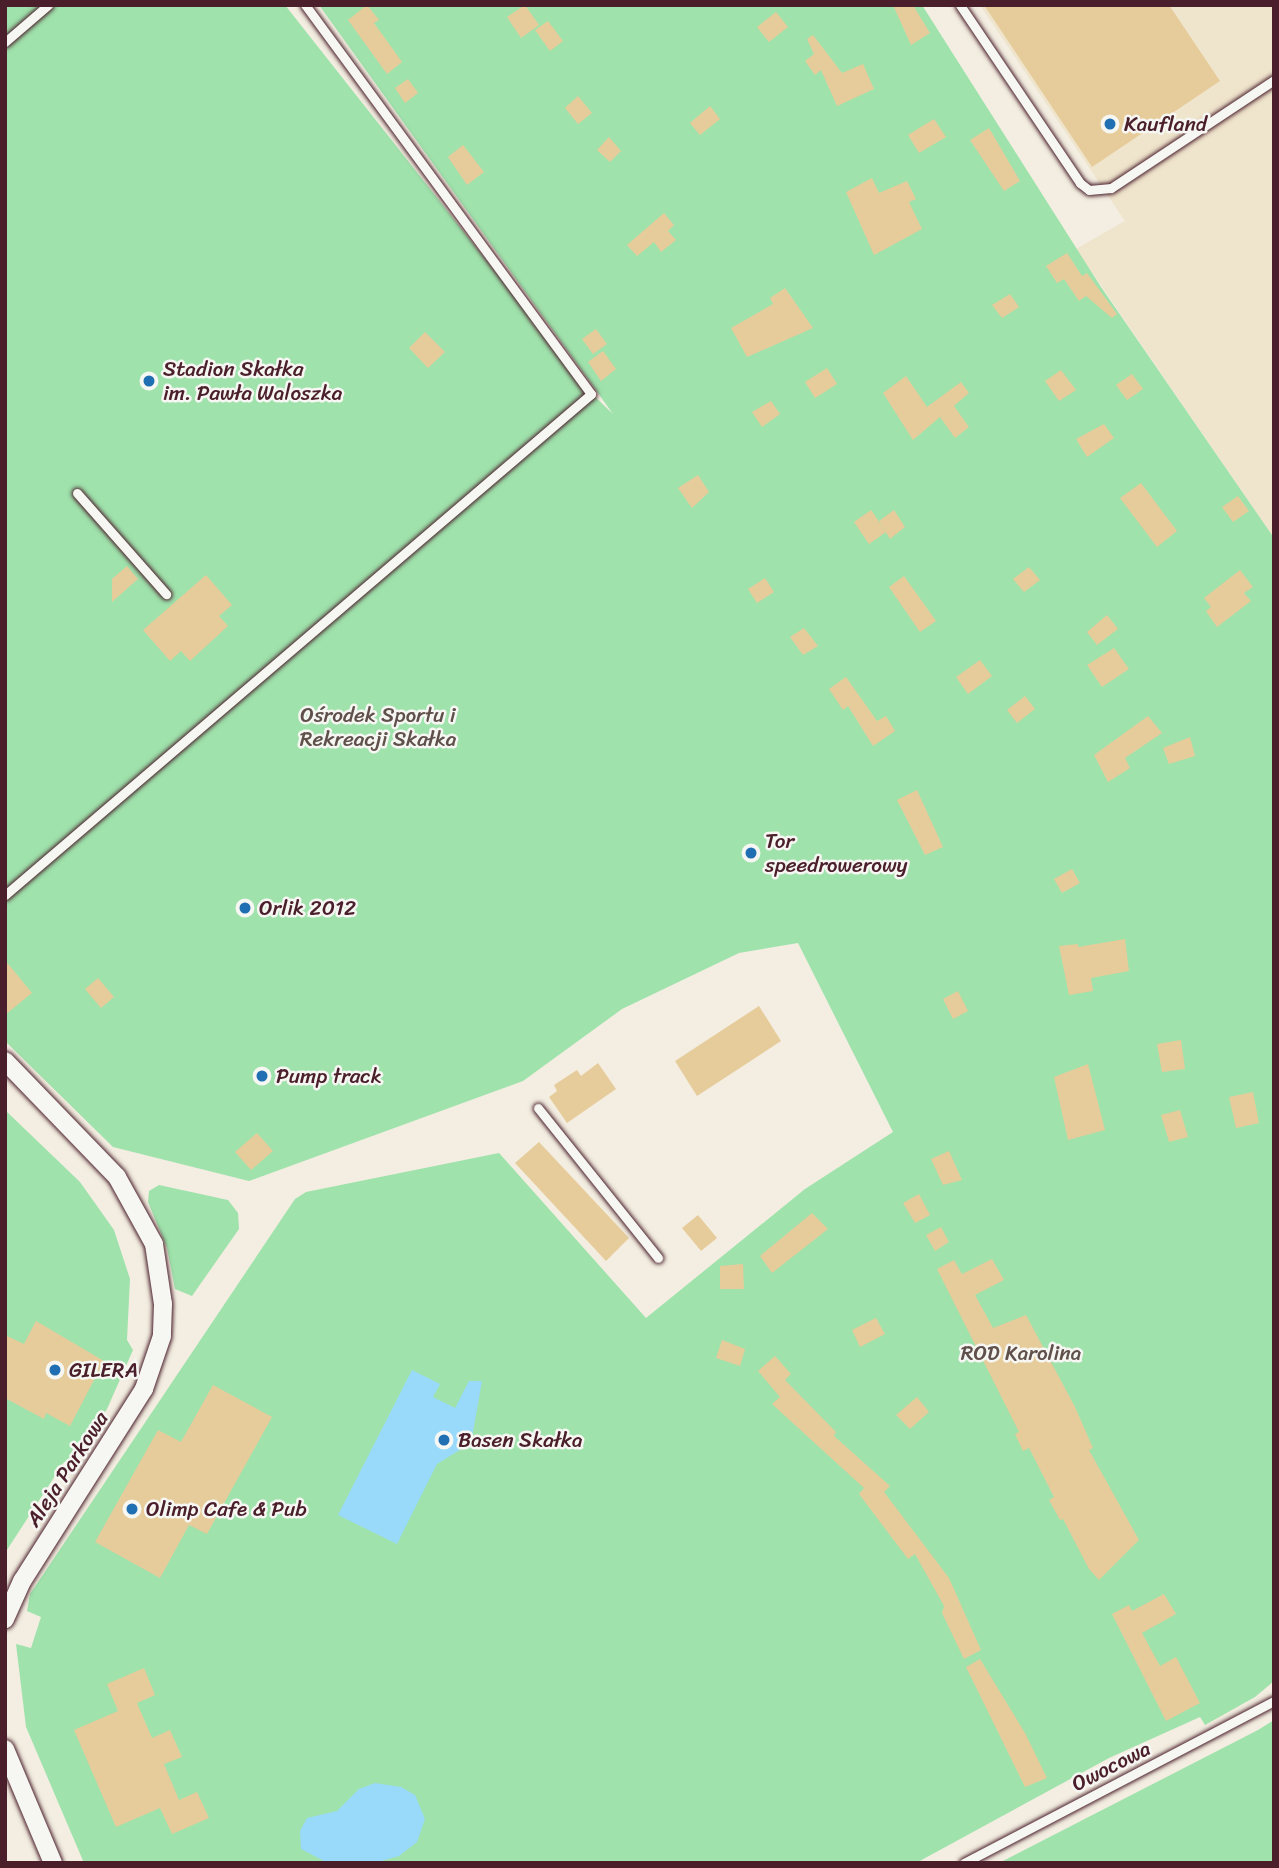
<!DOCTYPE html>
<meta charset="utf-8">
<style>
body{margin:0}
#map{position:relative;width:1279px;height:1868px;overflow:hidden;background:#f3eee1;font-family:Sriracha,sans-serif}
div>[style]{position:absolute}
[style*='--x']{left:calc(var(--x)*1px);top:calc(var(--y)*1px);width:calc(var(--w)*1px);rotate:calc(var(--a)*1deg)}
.built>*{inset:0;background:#efe4cc}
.green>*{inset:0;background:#9fe2ac}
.water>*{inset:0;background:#99dafb}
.building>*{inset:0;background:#e7cc9b}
.roads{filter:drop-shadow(0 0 2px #4a1f2b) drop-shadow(0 0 2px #4a1f2b)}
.service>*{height:9px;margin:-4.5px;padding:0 4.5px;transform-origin:4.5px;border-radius:4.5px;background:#f6f6f2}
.minor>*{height:18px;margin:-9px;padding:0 9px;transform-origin:9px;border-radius:9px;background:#f6f6f2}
.dots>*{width:19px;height:19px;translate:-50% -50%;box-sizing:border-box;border:4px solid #f6f6f2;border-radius:50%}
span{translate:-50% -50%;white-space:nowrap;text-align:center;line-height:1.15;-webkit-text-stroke:5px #f6f6f2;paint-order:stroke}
.poi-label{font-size:21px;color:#4a1f2b}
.left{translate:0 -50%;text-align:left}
.park-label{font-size:21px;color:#5f504b}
.street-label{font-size:21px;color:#4a1f2b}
.frame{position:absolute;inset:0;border:7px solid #4a1f2b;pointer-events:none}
</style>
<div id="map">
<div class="built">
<div style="clip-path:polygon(980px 5px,1274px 5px,1274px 538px,1076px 249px,1125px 221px)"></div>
</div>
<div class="green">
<div style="clip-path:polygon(5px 5px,285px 5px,591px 393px,613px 414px,319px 5px,922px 5px,1101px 287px,1274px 538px,1274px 1681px,1255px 1697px,1205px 1725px,1200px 1717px,1109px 1758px,916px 1863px,84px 1863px,26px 1727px,16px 1644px,31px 1648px,41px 1617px,27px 1611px,30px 1594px,295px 1199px,306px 1192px,499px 1153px,646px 1318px,805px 1189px,893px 1132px,798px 943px,739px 953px,622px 1009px,523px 1081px,249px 1181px,113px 1147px,5px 1041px)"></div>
<div style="clip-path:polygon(5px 1110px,80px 1182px,114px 1230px,130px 1279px,127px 1340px,133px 1350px,107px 1409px,75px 1459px,64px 1462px,5px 1553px)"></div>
<div style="clip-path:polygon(159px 1185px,228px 1200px,238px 1213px,239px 1229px,192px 1296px,175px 1289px,167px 1248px,148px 1202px,149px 1191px)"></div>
<div style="clip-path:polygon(1274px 1720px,1274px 1863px,999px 1863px,1258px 1730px)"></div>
</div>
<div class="water">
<div style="clip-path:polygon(412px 1370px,440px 1384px,433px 1397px,455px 1408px,469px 1381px,482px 1381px,471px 1443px,437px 1464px,397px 1544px,338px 1515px)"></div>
<div style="clip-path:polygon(375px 1783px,401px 1787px,415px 1795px,425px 1819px,417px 1842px,399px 1856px,374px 1863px,328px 1863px,301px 1849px,300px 1831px,307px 1818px,337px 1811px,359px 1789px)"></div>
</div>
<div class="building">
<div style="clip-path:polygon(367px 5px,379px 20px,374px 23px,402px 62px,387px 74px,348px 20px)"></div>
<div style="clip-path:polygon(525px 5px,539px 25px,521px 38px,507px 17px)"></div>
<div style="clip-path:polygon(893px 5px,913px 5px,930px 33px,911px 45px)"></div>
<div style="clip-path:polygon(984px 5px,1169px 5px,1220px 81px,1092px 167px)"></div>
<div style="clip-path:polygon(776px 12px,788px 27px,769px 42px,757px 27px)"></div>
<div style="clip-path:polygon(548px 21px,563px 41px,550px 51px,535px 30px)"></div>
<div style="clip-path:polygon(813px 35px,842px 73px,863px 64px,874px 89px,837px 106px,821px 70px,815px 75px,805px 61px,814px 54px,807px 39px)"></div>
<div style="clip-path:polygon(408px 79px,418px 93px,405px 103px,395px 88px)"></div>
<div style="clip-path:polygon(578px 96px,592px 113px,578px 124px,565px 108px)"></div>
<div style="clip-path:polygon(710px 106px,720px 119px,700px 135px,690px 123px)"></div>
<div style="clip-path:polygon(934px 119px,946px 137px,919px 153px,908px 135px)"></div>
<div style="clip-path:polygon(989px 128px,1020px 181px,1004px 191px,970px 140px)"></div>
<div style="clip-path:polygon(609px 137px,621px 151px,610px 162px,597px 150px)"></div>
<div style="clip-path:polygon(463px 145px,484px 172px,467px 185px,448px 157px)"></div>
<div style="clip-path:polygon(872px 178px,879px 193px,907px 181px,916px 199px,909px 202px,922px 229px,874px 255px,846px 192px)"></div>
<div style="clip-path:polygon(664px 213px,674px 225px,668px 231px,676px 240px,661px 252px,654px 242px,637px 256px,627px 245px)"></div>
<div style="clip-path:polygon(1067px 253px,1082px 276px,1087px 273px,1117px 314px,1112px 318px,1086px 296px,1079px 301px,1064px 279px,1057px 283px,1046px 266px)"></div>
<div style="clip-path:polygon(785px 288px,813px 328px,747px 357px,731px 328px,773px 304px,770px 298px)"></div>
<div style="clip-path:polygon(1010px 294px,1019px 307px,1002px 318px,992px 305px)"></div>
<div style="clip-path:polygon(596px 329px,607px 344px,593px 354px,582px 339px)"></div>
<div style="clip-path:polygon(425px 332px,445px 352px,428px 368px,409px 348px)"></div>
<div style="clip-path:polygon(603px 351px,616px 369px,601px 381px,588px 362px)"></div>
<div style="clip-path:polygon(827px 368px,837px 384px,815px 398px,805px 382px)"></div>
<div style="clip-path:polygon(1061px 370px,1076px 390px,1059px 401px,1045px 381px)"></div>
<div style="clip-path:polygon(1132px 374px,1143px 389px,1127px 400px,1116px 385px)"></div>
<div style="clip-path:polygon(906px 376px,927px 407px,961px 382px,969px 393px,954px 406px,969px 427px,955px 438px,940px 417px,913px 440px,883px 393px)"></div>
<div style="clip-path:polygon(771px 401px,780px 414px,762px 427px,752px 412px)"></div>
<div style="clip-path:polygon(1104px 424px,1114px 438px,1087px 457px,1076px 439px)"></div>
<div style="clip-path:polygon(698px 475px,709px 492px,692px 508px,678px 488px)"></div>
<div style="clip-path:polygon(1141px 483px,1177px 531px,1157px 547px,1120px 498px)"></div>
<div style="clip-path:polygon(1238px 496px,1249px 511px,1233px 522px,1222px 507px)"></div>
<div style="clip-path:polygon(871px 510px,886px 532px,869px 544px,854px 522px)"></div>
<div style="clip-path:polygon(894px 510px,905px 527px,890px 539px,879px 521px)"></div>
<div style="clip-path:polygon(127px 566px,138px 579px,112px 602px,112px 579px)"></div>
<div style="clip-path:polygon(1029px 567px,1040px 580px,1024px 592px,1013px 579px)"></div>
<div style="clip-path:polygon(1240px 570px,1253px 587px,1244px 593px,1251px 601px,1217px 627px,1206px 611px,1211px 607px,1204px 598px)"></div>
<div style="clip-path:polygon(206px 575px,232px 605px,219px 616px,228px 626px,190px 661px,181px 651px,170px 661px,143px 630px)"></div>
<div style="clip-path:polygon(904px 576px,936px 621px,920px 632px,889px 587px)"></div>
<div style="clip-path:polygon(765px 578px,774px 592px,757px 603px,748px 589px)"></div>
<div style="clip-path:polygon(1107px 615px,1118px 629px,1097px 645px,1087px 632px)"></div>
<div style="clip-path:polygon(804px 628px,818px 646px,803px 655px,790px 637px)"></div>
<div style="clip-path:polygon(1114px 648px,1129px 669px,1102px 687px,1087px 665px)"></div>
<div style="clip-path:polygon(980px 660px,992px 676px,968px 694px,956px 677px)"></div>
<div style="clip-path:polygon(846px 677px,877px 721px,886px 716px,895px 731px,873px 746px,848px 706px,843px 710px,829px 689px)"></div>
<div style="clip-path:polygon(1025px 696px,1035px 709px,1017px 723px,1007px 710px)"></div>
<div style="clip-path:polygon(1148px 716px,1162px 733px,1125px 758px,1130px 768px,1108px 782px,1094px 755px)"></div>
<div style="clip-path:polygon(1190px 737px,1195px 756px,1169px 764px,1163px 748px)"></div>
<div style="clip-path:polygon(917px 790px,943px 847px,925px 855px,897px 800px)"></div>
<div style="clip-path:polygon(1072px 869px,1080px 883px,1062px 893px,1054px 879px)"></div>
<div style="clip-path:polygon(1125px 939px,1129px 971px,1091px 978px,1093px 991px,1069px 995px,1059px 946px,1078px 944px,1078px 947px)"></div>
<div style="clip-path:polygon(5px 960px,32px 993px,5px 1015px)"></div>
<div style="clip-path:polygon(98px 978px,114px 997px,101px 1008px,85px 989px)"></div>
<div style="clip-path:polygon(958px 991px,968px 1011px,953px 1019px,943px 999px)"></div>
<div style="clip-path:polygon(759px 1006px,781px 1041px,697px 1096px,675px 1061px)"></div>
<div style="clip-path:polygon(1181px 1040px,1185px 1069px,1162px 1072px,1157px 1044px)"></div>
<div style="clip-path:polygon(598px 1063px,616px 1089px,567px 1123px,549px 1097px,557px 1091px,554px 1085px,577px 1070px,581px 1076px)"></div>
<div style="clip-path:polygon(1088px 1064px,1105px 1130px,1068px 1140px,1054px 1077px)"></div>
<div style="clip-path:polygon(1253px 1092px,1259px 1123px,1236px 1128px,1229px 1097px)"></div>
<div style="clip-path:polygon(1180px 1110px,1188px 1137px,1169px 1142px,1161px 1115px)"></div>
<div style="clip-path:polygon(257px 1133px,273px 1151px,251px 1170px,235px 1152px)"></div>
<div style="clip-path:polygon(539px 1142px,629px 1238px,606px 1261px,515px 1163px)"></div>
<div style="clip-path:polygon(949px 1151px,962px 1180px,943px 1185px,931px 1159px)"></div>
<div style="clip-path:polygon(919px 1194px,930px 1215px,915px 1223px,903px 1203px)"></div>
<div style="clip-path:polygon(812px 1213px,828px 1229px,772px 1273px,760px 1256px)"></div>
<div style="clip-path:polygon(698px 1215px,717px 1238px,701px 1251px,682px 1228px)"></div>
<div style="clip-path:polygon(941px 1227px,949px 1242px,935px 1251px,926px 1235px)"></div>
<div style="clip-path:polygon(992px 1259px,1004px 1280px,975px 1295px,993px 1328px,1026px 1315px,1075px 1407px,1093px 1448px,1089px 1450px,1139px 1540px,1099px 1580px,1089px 1569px,1063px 1519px,1060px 1520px,1049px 1500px,1054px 1497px,1029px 1448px,1023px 1451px,1015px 1434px,1019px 1432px,937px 1269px,954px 1260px,962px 1274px)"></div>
<div style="clip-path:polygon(743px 1264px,744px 1289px,720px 1289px,720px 1266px)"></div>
<div style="clip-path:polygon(876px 1318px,885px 1334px,860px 1347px,852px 1330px)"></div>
<div style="clip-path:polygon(36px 1321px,104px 1361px,70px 1426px,46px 1413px,44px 1419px,5px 1398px,5px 1335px,24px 1344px)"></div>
<div style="clip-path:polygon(722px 1340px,745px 1349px,740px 1366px,716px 1358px)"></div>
<div style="clip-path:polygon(775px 1356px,791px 1374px,785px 1380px,836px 1432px,834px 1436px,890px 1486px,884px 1492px,949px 1578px,981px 1650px,964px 1659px,942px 1613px,944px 1606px,915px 1554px,908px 1559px,859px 1494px,864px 1488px,772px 1404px,780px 1397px,758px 1371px)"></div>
<div style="clip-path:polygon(213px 1385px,272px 1417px,207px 1534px,189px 1525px,160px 1578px,95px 1542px,158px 1430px,181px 1442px)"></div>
<div style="clip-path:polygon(917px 1397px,929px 1412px,910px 1429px,896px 1415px)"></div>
<div style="clip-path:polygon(1164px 1594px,1176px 1614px,1142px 1633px,1160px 1666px,1176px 1657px,1200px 1703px,1166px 1721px,1112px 1614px,1129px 1605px,1132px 1611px)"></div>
<div style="clip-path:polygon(980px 1659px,1025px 1733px,1047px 1778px,1025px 1787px,966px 1667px)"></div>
<div style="clip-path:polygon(144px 1668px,155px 1695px,137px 1703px,152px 1738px,170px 1730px,182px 1757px,164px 1764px,179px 1800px,197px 1792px,209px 1818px,172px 1834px,160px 1808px,116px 1827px,74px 1730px,118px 1711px,107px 1684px)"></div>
</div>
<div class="roads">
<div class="service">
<div style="--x:960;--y:5;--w:215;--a:56"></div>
<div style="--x:1080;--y:183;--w:11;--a:38"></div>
<div style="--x:1089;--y:190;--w:22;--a:-5"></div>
<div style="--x:1111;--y:188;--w:196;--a:-33.5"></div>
<div style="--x:5;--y:42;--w:57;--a:-40.7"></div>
<div style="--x:77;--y:493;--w:135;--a:48.6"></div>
<div style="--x:5;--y:895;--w:771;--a:-40.53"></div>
<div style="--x:591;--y:394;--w:483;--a:-126.3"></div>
<div style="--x:538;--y:1108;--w:192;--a:51.3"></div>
<div style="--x:964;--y:1863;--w:350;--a:-27.6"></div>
</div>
<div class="minor">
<div style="--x:5;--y:1061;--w:161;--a:46"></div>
<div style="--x:117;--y:1177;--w:77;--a:61.1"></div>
<div style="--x:154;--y:1244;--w:61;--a:81.5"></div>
<div style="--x:163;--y:1304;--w:32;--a:92"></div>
<div style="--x:162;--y:1336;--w:56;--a:108.8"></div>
<div style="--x:144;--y:1389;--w:227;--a:122.4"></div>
<div style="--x:22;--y:1581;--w:42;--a:114.1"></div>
<div style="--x:5;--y:1749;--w:124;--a:67.2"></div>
</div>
</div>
<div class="dots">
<div style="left:1110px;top:124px;background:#1f6fb2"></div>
<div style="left:149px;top:381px;background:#1f6fb2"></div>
<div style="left:751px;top:853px;background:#1f6fb2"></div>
<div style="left:245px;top:908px;background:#1f6fb2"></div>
<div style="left:262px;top:1076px;background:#1f6fb2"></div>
<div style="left:55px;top:1370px;background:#1f6fb2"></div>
<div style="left:444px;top:1440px;background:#1f6fb2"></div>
<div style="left:132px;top:1509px;background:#1f6fb2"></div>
</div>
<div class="poi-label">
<span class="left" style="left:1124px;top:124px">Kaufland</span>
<span class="left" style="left:163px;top:381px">Stadion Skałka<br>im. Pawła Waloszka</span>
<span class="left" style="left:765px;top:853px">Tor<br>speedrowerowy</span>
<span class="left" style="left:259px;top:908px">Orlik 2012</span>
<span class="left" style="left:276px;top:1076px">Pump track</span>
<span class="left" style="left:69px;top:1370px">GILERA</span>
<span class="left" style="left:458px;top:1440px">Basen Skałka</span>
<span class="left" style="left:146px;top:1509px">Olimp Cafe &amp; Pub</span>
</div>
<div class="park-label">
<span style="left:378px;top:727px">Ośrodek Sportu i<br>Rekreacji Skałka</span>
<span style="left:1021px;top:1353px">ROD Karolina</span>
</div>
<div class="street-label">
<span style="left:67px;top:1469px;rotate:-57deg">Aleja Parkowa</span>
<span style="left:1111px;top:1766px;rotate:-27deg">Owocowa</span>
</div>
<div class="frame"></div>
</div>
